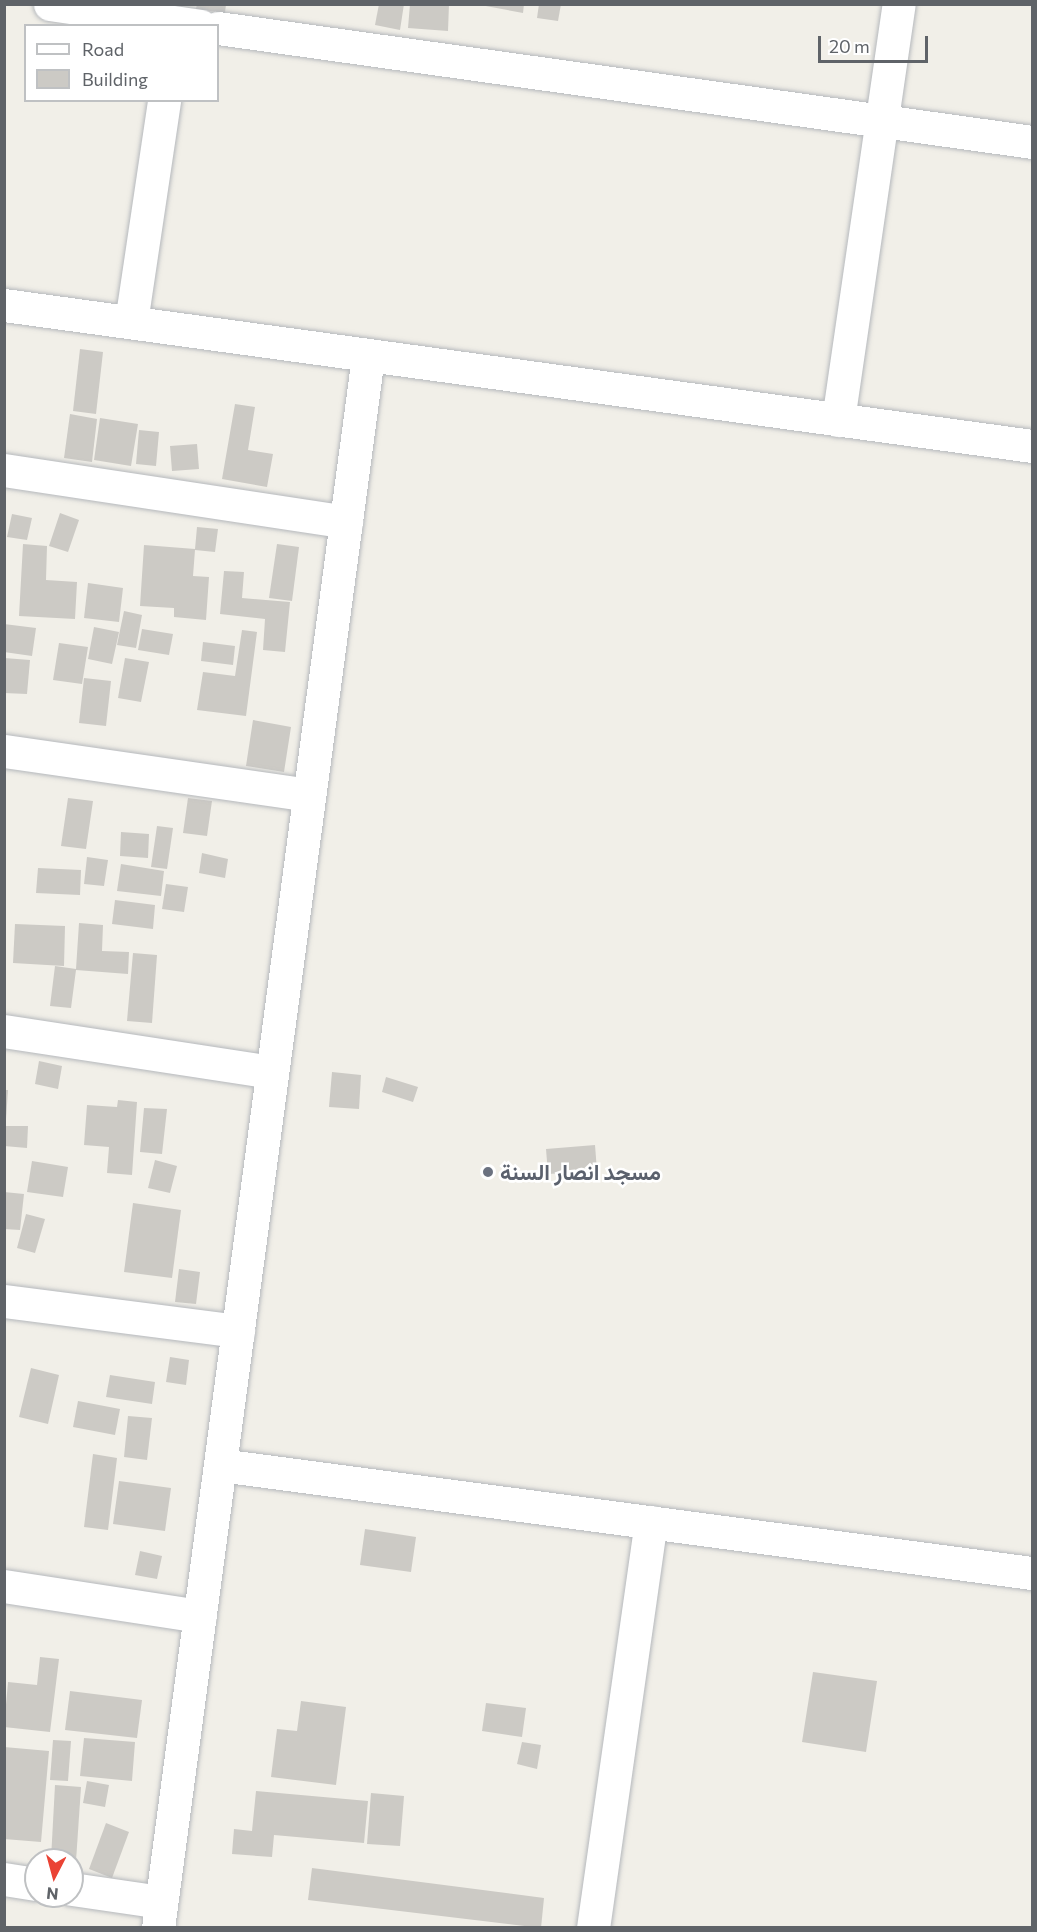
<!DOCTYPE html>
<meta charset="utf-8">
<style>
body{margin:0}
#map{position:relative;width:1037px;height:1932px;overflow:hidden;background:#f1efe8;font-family:Commissioner,Vazirmatn,sans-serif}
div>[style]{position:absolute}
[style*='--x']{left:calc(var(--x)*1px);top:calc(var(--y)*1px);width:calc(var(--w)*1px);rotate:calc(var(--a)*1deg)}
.building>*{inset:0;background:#cccac5}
.roads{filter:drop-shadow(0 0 2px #b5b8bc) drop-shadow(0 0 2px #b5b8bc)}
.minor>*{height:33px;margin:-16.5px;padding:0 16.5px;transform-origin:16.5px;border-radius:16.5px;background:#fff}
.dots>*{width:16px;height:16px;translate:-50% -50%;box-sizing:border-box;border:3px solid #fff;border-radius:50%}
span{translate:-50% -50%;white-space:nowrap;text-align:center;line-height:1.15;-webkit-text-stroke:5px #fff;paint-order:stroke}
.worship-label{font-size:22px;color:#5b616d;font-weight:700}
.left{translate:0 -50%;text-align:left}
.frame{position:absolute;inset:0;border:6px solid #5f6368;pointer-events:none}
.legend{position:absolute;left:24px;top:24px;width:195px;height:78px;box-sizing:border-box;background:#fff;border:2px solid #bfc1c3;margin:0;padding:8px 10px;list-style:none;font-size:18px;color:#5f6368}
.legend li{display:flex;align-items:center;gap:12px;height:30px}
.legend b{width:30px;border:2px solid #bfc1c3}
.north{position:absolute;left:24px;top:1848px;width:60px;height:60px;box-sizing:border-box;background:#fff;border:2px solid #bfc1c3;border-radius:50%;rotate:186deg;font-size:16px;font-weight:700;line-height:24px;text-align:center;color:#5f6368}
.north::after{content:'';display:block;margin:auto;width:21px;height:27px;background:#ea4335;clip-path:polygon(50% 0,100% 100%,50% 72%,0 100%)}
.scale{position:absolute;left:818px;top:36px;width:110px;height:27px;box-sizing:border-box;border:3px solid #5f6368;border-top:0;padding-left:8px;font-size:18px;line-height:21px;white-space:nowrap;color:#5f6368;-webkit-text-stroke:4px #fff;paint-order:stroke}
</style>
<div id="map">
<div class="building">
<div style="clip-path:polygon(197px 4px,226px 4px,225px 13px,196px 9px)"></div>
<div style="clip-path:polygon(379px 4px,404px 4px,400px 30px,375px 25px)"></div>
<div style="clip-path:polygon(410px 4px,449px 4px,448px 31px,408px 28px)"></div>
<div style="clip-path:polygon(475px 4px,524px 4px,523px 13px)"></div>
<div style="clip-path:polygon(539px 4px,561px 4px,558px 21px,537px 18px)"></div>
<div style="clip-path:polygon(80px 349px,103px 352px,96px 414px,73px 411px)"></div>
<div style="clip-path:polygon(235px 404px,255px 407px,248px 450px,273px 454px,267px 487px,222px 479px)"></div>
<div style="clip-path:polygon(70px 414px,97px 419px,92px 462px,64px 458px)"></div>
<div style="clip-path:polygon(100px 418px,138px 424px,131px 466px,94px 460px)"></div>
<div style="clip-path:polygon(139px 430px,159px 432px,156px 466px,136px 464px)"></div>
<div style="clip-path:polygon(197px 444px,199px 469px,172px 471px,170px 446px)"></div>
<div style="clip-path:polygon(60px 513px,79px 520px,68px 552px,49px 546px)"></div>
<div style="clip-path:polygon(12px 514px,32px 518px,27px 540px,7px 537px)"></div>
<div style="clip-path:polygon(197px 527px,218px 529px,215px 552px,195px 550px,193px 576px,209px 577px,206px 620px,174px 617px,174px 608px,140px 606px,144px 545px,195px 549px)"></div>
<div style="clip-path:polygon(23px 544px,47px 546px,46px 580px,77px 582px,75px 619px,19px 616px)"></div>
<div style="clip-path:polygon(277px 544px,299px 547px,292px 601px,269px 598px)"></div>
<div style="clip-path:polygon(224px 571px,244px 572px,242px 598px,290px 602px,285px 652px,263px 650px,265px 619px,220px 614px)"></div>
<div style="clip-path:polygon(88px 583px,123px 588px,119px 622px,84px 618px)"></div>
<div style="clip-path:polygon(124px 611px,142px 615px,136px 648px,117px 645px)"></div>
<div style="clip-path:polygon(4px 624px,36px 628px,32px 656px,4px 652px)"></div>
<div style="clip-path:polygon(94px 627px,119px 632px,112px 664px,88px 659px)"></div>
<div style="clip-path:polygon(142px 629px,173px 634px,169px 655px,138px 650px)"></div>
<div style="clip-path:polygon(242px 630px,257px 632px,246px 716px,197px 710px,203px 672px,235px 676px)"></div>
<div style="clip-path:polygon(203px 642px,235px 646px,233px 665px,201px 661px)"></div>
<div style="clip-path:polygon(59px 643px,88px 647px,82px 684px,53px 680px)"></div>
<div style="clip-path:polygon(4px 658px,30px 660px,27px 694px,4px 693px)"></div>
<div style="clip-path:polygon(125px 658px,149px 662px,141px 702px,118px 698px)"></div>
<div style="clip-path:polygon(84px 678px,111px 681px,106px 726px,79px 723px)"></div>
<div style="clip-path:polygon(253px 720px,291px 727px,284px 772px,246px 766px)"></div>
<div style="clip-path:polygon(68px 798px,93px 801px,86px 849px,61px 846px)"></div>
<div style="clip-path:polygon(188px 798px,212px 801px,207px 836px,183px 833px)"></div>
<div style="clip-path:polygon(157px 826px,173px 828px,167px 869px,151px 867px)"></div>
<div style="clip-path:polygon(121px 832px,149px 834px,148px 858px,120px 856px)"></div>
<div style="clip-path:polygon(202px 853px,228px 859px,225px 878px,199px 873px)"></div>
<div style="clip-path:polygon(87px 857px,108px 860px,104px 886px,84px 884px)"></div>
<div style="clip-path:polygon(121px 864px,164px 871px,161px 896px,117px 891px)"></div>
<div style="clip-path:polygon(38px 868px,81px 870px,80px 895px,36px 893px)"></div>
<div style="clip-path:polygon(166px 884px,188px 887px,184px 912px,162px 909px)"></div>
<div style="clip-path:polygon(115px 900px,155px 905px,153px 929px,112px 924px)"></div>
<div style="clip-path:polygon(79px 923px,103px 925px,102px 951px,129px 952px,128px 974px,76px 970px,71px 1008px,50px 1006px,55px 966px,76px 969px)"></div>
<div style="clip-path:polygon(15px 924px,65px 926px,64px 966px,13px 963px)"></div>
<div style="clip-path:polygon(133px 953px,157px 955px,152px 1023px,127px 1021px)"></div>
<div style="clip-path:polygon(39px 1061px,62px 1066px,58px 1089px,35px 1084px)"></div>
<div style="clip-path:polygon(332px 1072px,361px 1075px,359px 1109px,329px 1107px)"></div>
<div style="clip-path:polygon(386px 1077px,418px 1087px,413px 1102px,382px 1092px)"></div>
<div style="clip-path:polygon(4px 1090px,8px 1090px,6px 1119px,4px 1119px)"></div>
<div style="clip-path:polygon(118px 1100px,137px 1102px,132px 1175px,107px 1173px,109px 1147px,84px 1145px,87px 1105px,117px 1107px)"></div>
<div style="clip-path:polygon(144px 1108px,167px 1109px,162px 1154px,140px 1152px)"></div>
<div style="clip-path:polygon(4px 1126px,28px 1126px,27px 1148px,4px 1146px)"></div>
<div style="clip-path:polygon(595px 1145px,597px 1171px,548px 1174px,546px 1149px)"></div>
<div style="clip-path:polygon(155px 1160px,177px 1166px,170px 1193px,148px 1188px)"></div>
<div style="clip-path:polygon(32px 1161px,68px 1167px,63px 1197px,27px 1192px)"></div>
<div style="clip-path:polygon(4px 1192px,24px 1194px,20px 1230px,4px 1229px)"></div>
<div style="clip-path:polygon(133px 1203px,181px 1210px,172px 1278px,124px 1272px)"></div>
<div style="clip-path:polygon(26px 1214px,45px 1219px,35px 1253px,17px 1248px)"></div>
<div style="clip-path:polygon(179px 1269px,200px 1272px,196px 1304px,175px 1302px)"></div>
<div style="clip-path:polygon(170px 1357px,189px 1360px,186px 1385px,166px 1382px)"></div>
<div style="clip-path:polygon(31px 1368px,59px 1375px,48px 1424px,19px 1417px)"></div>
<div style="clip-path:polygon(110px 1375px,155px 1382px,152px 1404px,106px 1397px)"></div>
<div style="clip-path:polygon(78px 1401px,120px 1409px,115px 1435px,73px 1427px)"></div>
<div style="clip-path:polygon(128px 1416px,152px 1418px,147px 1460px,124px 1457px)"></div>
<div style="clip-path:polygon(93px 1454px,117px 1458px,108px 1530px,84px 1527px)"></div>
<div style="clip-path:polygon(119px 1481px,171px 1488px,165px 1531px,113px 1524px)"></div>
<div style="clip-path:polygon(365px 1529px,416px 1537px,411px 1572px,360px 1565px)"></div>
<div style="clip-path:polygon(140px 1551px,162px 1556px,157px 1579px,135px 1575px)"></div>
<div style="clip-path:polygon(40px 1657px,59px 1659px,50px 1732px,4px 1727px,8px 1682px,37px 1685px)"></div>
<div style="clip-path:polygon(813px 1672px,877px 1681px,866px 1752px,802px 1742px)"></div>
<div style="clip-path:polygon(70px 1691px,142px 1700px,137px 1738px,65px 1730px)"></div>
<div style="clip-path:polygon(301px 1701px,346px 1707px,336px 1785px,271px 1777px,277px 1729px,297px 1731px)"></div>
<div style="clip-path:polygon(486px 1703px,526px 1708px,522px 1737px,482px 1731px)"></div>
<div style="clip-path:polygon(84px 1738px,135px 1742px,132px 1781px,80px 1776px)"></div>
<div style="clip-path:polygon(53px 1740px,71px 1741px,68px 1781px,50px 1780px)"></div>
<div style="clip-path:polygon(522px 1742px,541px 1745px,537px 1769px,517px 1764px)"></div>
<div style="clip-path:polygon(4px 1747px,49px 1751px,41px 1842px,4px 1839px)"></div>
<div style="clip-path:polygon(87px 1781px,109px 1785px,105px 1807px,83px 1803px)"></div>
<div style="clip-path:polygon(55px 1785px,81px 1787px,76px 1861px,51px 1859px)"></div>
<div style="clip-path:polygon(256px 1791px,368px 1801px,364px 1843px,274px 1835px,272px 1857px,232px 1854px,234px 1829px,252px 1831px)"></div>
<div style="clip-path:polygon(371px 1793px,404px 1796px,400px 1846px,367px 1844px)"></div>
<div style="clip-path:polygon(106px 1823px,129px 1832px,112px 1878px,89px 1869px)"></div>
<div style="clip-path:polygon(312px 1868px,544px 1898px,541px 1928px,308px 1900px)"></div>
</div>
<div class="roads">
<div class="minor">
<div style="--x:50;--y:4;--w:152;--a:8.3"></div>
<div style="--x:218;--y:28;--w:822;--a:7.97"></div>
<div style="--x:4;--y:305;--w:1038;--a:7.81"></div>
<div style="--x:131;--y:322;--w:224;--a:-81.5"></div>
<div style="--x:838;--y:420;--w:420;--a:-81.7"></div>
<div style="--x:4;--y:470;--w:346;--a:8.6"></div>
<div style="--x:4;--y:751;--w:308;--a:8.2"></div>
<div style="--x:4;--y:1031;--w:271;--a:8.7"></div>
<div style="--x:4;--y:1301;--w:236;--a:7.3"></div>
<div style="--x:220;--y:1465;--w:819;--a:7.58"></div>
<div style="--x:4;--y:1586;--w:198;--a:8.7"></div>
<div style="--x:4;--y:1879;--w:32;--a:9"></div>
<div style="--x:72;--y:1889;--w:90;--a:8.3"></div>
<div style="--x:158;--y:1928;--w:1586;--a:-82.39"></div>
<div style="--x:593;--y:1928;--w:410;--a:-81.9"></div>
</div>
</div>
<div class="dots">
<div style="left:488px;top:1172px;background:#6b7280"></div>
</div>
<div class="worship-label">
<span class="left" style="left:500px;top:1172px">مسجد انصار السنة</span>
</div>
<div class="frame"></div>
<ul class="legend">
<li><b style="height:8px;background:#fff"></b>Road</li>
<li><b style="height:16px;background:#cccac5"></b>Building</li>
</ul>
<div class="north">N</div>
<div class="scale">20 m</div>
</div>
